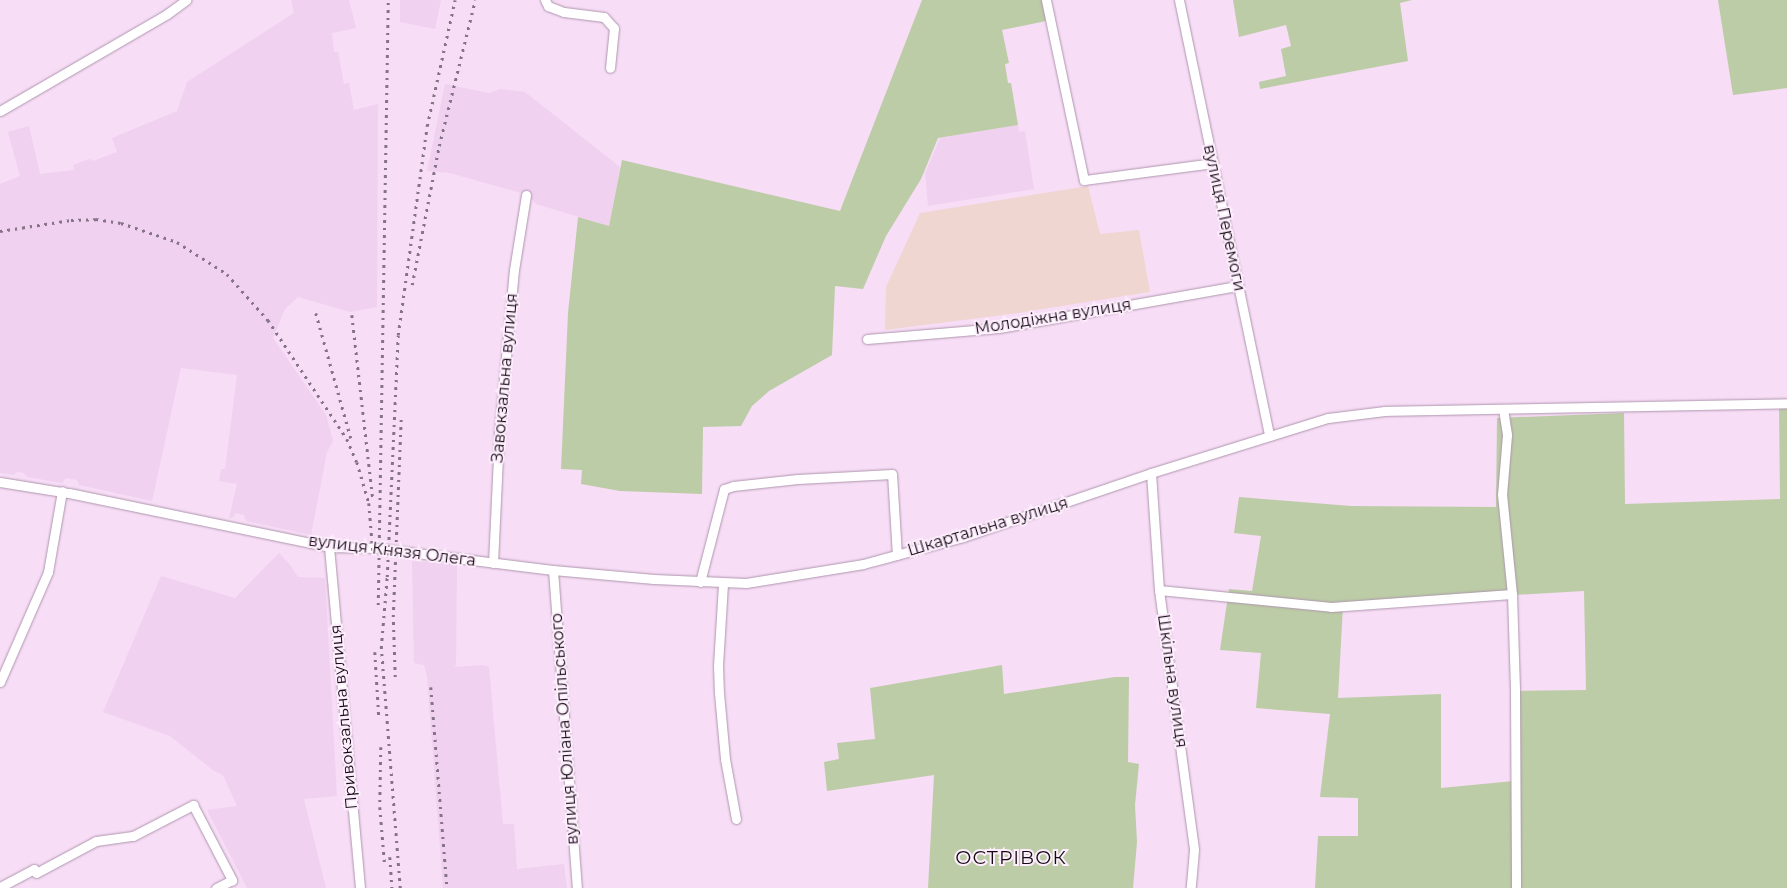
<!DOCTYPE html>
<meta charset="utf-8">
<style>
body{margin:0}
#map{position:relative;width:1787px;height:888px;overflow:hidden;background:#f7ddf6;font-family:Montserrat,sans-serif}
div>[style]{position:absolute}
[style*='--x']{left:calc(var(--x)*1px);top:calc(var(--y)*1px);width:calc(var(--w)*1px);rotate:calc(var(--a)*1deg)}
.built>*{inset:0;background:#f0d1f0}
.education>*{inset:0;background:#f0d6d0}
.green>*{inset:0;background:#bccca6}
.roads{filter:drop-shadow(0 0 1px #ae96ae) drop-shadow(0 0 1px #ae96ae)}
.minor>*{height:9px;margin:-4.5px;padding:0 4.5px;transform-origin:4.5px;border-radius:4.5px;background:#fff}
.rail>*{height:2.5px;margin-top:-1.25px;transform-origin:0;background:repeating-linear-gradient(90deg,#857485 0 2.5px,transparent 0 7.5px)}
span{translate:-50% -50%;white-space:nowrap;text-align:center;line-height:1.15;-webkit-text-stroke:4px #feeefd;paint-order:stroke}
.street-label{font-size:16px;color:#130b13}
.quarter-label{font-size:19px;color:#130b13;letter-spacing:1px}
</style>
<div id="map">
<div class="built">
<div style="clip-path:polygon(291px 0,349px 0,356px 28px,332px 33px,334px 52px,338px 52px,344px 84px,349px 83px,354px 110px,378px 104px,377px 307px,350px 312px,298px 297px,285px 309px,273px 338px,326px 415px,333px 441px,327px 452px,311px 535px,246px 521px,244px 515px,236px 513px,232px 518px,229px 518px,237px 484px,219px 481px,221px 469px,225px 469px,237px 375px,181px 368px,152px 501px,79px 485px,77px 480px,66px 478px,62px 483px,27px 477px,24px 473px,17px 472px,14px 475px,0 473px,0 184px,20px 176px,8px 132px,29px 126px,40px 174px,74px 170px,73px 165px,89px 159px,93px 161px,117px 152px,112px 138px,177px 111px,187px 82px,294px 13px)"></div>
<div style="clip-path:polygon(400px 0,441px 0,435px 29px,400px 22px)"></div>
<div style="clip-path:polygon(445px 84px,489px 93px,500px 89px,525px 92px,620px 167px,609px 226px,536px 204px,528px 195px,450px 173px,427px 171px)"></div>
<div style="clip-path:polygon(1018px 125px,1019px 132px,1025px 131px,1034px 189px,928px 206px,925px 173px,940px 138px)"></div>
<div style="clip-path:polygon(279px 553px,291px 566px,298px 577px,325px 578px,337px 796px,304px 799px,326px 888px,247px 888px,207px 810px,237px 806px,223px 775px,214px 771px,170px 736px,103px 712px,161px 576px,235px 598px)"></div>
<div style="clip-path:polygon(412px 561px,457px 565px,456px 665px,454px 667px,482px 665px,489px 667px,503px 824px,514px 824px,517px 869px,564px 864px,567px 888px,443px 888px,427px 676px,424px 665px,414px 663px)"></div>
</div>
<div class="education">
<div style="clip-path:polygon(1088px 186px,1100px 234px,1139px 230px,1150px 292px,1018px 313px,885px 330px,886px 287px,920px 213px)"></div>
</div>
<div class="green">
<div style="clip-path:polygon(922px 0,1042px 0,1046px 21px,1002px 30px,1009px 63px,1005px 64px,1008px 83px,1011px 83px,1018px 125px,938px 138px,921px 179px,886px 236px,863px 289px,835px 286px,832px 355px,769px 391px,752px 406px,741px 426px,703px 427px,702px 494px,620px 491px,581px 484px,582px 470px,561px 469px,568px 313px,578px 217px,609px 226px,622px 160px,840px 211px)"></div>
<div style="clip-path:polygon(1233px 0,1412px 0,1400px 3px,1408px 61px,1260px 89px,1259px 82px,1286px 76px,1281px 49px,1291px 46px,1286px 25px,1239px 37px)"></div>
<div style="clip-path:polygon(1718px 0,1787px 0,1787px 88px,1733px 95px)"></div>
<div style="clip-path:polygon(evenodd,1779px 408px,1787px 408px,1787px 888px,1315px 888px,1318px 836px,1358px 836px,1358px 798px,1320px 797px,1330px 714px,1256px 708px,1261px 653px,1220px 650px,1229px 589px,1252px 591px,1261px 536px,1234px 533px,1239px 497px,1351px 506px,1496px 507px,1497px 418px,1624px 413px,1625px 504px,1780px 499px,1779px 408px,1584px 591px,1586px 690px,1515px 691px,1514px 781px,1441px 788px,1441px 694px,1338px 698px,1343px 605px,1584px 591px)"></div>
<div style="clip-path:polygon(1002px 665px,1004px 694px,1115px 677px,1129px 677px,1128px 762px,1139px 764px,1135px 805px,1137px 842px,1133px 888px,928px 888px,934px 775px,827px 791px,824px 762px,839px 759px,837px 743px,875px 739px,870px 688px)"></div>
</div>
<div class="roads">
<div class="minor">
<div style="--x:545;--y:0;--w:7;--a:63"></div>
<div style="--x:548;--y:6;--w:17;--a:21"></div>
<div style="--x:564;--y:12;--w:40;--a:7.1"></div>
<div style="--x:604;--y:17;--w:15;--a:48"></div>
<div style="--x:614;--y:28;--w:40;--a:95.7"></div>
<div style="--x:1046;--y:0;--w:184;--a:78.1"></div>
<div style="--x:1084;--y:180;--w:130;--a:-7.5"></div>
<div style="--x:1179;--y:0;--w:445;--a:78.3"></div>
<div style="--x:0;--y:111;--w:193;--a:-30.1"></div>
<div style="--x:167;--y:14;--w:24;--a:-36"></div>
<div style="--x:867;--y:339;--w:132;--a:-4.8"></div>
<div style="--x:999;--y:328;--w:243;--a:-10"></div>
<div style="--x:1503;--y:409;--w:26;--a:81"></div>
<div style="--x:1507;--y:435;--w:59;--a:94.8"></div>
<div style="--x:1502;--y:494;--w:100;--a:84.3"></div>
<div style="--x:1512;--y:594;--w:97;--a:88.2"></div>
<div style="--x:1515;--y:691;--w:197;--a:89.7"></div>
<div style="--x:1151;--y:473;--w:117;--a:86.1"></div>
<div style="--x:1159;--y:590;--w:262;--a:82.3"></div>
<div style="--x:1194;--y:850;--w:38;--a:95"></div>
<div style="--x:0;--y:482;--w:70;--a:9.1"></div>
<div style="--x:69;--y:493;--w:266;--a:11.7"></div>
<div style="--x:329;--y:547;--w:47;--a:1.2"></div>
<div style="--x:376;--y:548;--w:178;--a:7.1"></div>
<div style="--x:553;--y:570;--w:101;--a:5.1"></div>
<div style="--x:654;--y:579;--w:92;--a:2.5"></div>
<div style="--x:746;--y:583;--w:119;--a:-9.2"></div>
<div style="--x:863;--y:564;--w:104;--a:-15.1"></div>
<div style="--x:963;--y:537;--w:199;--a:-18.8"></div>
<div style="--x:1151;--y:473;--w:185;--a:-17.3"></div>
<div style="--x:1328;--y:418;--w:57;--a:-7"></div>
<div style="--x:1385;--y:411;--w:402;--a:-1.1"></div>
<div style="--x:329;--y:547;--w:342;--a:84.8"></div>
<div style="--x:493;--y:563;--w:129;--a:-87.3"></div>
<div style="--x:499;--y:434;--w:165;--a:-84.8"></div>
<div style="--x:514;--y:270;--w:76;--a:-80.9"></div>
<div style="--x:553;--y:570;--w:319;--a:85.7"></div>
<div style="--x:700;--y:582;--w:96;--a:-75.5"></div>
<div style="--x:724;--y:489;--w:9;--a:-18"></div>
<div style="--x:733;--y:486;--w:65;--a:-6.1"></div>
<div style="--x:798;--y:479;--w:94;--a:-3"></div>
<div style="--x:892;--y:474;--w:81;--a:86.5"></div>
<div style="--x:723;--y:584;--w:82;--a:93.5"></div>
<div style="--x:718;--y:666;--w:27;--a:88"></div>
<div style="--x:719;--y:693;--w:66;--a:84.8"></div>
<div style="--x:725;--y:759;--w:61;--a:79.6"></div>
<div style="--x:1159;--y:590;--w:173;--a:5.6"></div>
<div style="--x:1331;--y:607;--w:181;--a:-4.1"></div>
<div style="--x:0;--y:682;--w:120;--a:-66.4"></div>
<div style="--x:48;--y:572;--w:82;--a:-80.2"></div>
<div style="--x:0;--y:887;--w:38;--a:-28"></div>
<div style="--x:34;--y:869;--w:4;--a:63"></div>
<div style="--x:36;--y:873;--w:68;--a:-28.1"></div>
<div style="--x:96;--y:841;--w:37;--a:-8"></div>
<div style="--x:133;--y:836;--w:68;--a:-27.3"></div>
<div style="--x:193;--y:805;--w:85;--a:62.5"></div>
<div style="--x:232;--y:880;--w:18;--a:153"></div>
</div>
</div>
<div class="rail">
<div style="--x:0;--y:231;--w:72;--a:-8.8"></div>
<div style="--x:71;--y:220;--w:25;--a:-2"></div>
<div style="--x:96;--y:219;--w:25;--a:9"></div>
<div style="--x:121;--y:223;--w:59;--a:18.7"></div>
<div style="--x:177;--y:242;--w:59;--a:32.6"></div>
<div style="--x:227;--y:274;--w:62;--a:48.3"></div>
<div style="--x:268;--y:320;--w:143;--a:56.4"></div>
<div style="--x:347;--y:439;--w:25;--a:67"></div>
<div style="--x:357;--y:462;--w:43;--a:73.7"></div>
<div style="--x:369;--y:503;--w:49;--a:85.3"></div>
<div style="--x:412;--y:285;--w:142;--a:-79"></div>
<div style="--x:439;--y:146;--w:150;--a:-76.1"></div>
<div style="--x:316;--y:313;--w:130;--a:74.4"></div>
<div style="--x:352;--y:315;--w:185;--a:83.5"></div>
<div style="--x:378;--y:605;--w:605;--a:-89.05"></div>
<div style="--x:375;--y:652;--w:65;--a:86.5"></div>
<div style="--x:395;--y:677;--w:60;--a:-91.9"></div>
<div style="--x:393;--y:617;--w:200;--a:-87.7"></div>
<div style="--x:431;--y:687;--w:202;--a:85.4"></div>
<div style="--x:381;--y:747;--w:60;--a:91"></div>
<div style="--x:380;--y:807;--w:59;--a:85.2"></div>
<div style="--x:390;--y:857;--w:31;--a:86"></div>
<div style="--x:400;--y:888;--w:241;--a:-94.5"></div>
<div style="--x:381;--y:648;--w:71;--a:-85.2"></div>
<div style="--x:387;--y:577;--w:242;--a:-87.4"></div>
<div style="--x:398;--y:335;--w:211;--a:-82.1"></div>
<div style="--x:427;--y:126;--w:129;--a:-77.5"></div>
</div>
<div class="street-label">
<span style="left:1224px;top:218px;rotate:78deg">вулиця Перемоги</span>
<span style="left:1053px;top:317px;rotate:-9deg">Молодіжна вулиця</span>
<span style="left:505px;top:378px;rotate:-85deg">Завокзальна вулиця</span>
<span style="left:988px;top:527px;rotate:-17deg">Шкартальна вулиця</span>
<span style="left:392px;top:551px;rotate:7deg">вулиця Князя Олега</span>
<span style="left:1172px;top:681px;rotate:82deg">Шкільна вулиця</span>
<span style="left:344px;top:717px;rotate:-95deg">Привокзальна вулиця</span>
<span style="left:565px;top:729px;rotate:-94deg">вулиця Юліана Опільського</span>
</div>
<div class="quarter-label">
<span style="left:1011px;top:858px">ОСТРІВОК</span>
</div>
</div>
